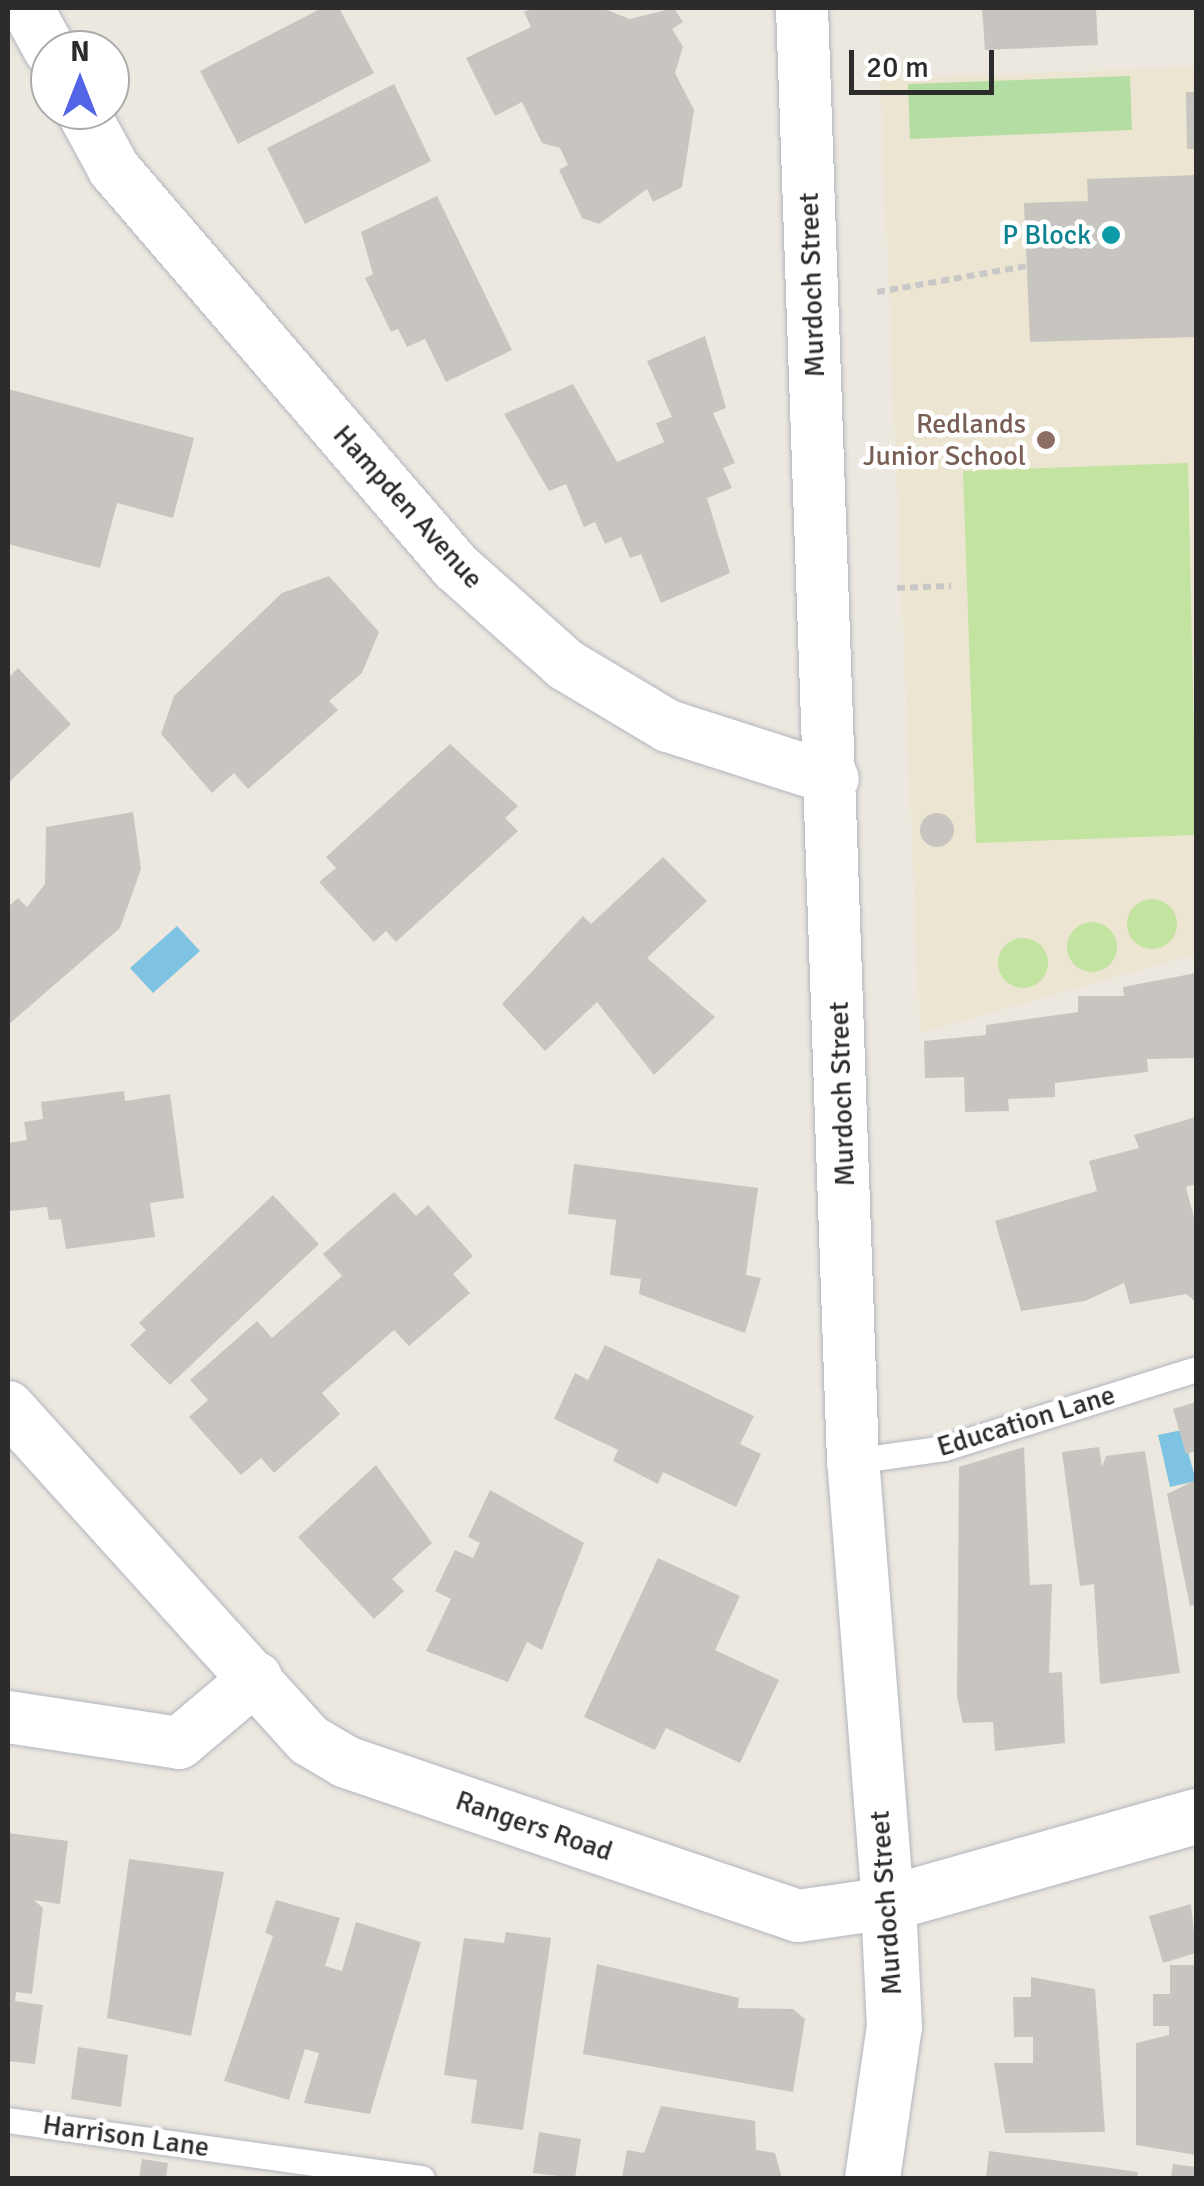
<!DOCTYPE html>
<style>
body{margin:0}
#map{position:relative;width:1204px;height:2186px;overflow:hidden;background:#ece8e0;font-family:Signika,sans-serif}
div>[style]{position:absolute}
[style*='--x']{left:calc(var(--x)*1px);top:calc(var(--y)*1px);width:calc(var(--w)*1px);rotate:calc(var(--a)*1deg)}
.education>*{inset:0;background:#ece5d2}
.green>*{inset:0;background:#b4dda3}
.pitch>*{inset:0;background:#c3e3a0}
.round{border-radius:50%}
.water>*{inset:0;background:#7fc3e2}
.building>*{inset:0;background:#c8c4bf}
.path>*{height:6px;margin-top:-3px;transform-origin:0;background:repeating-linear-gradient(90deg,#c8c8c8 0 8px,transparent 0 13px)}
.roads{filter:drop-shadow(0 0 2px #b3b5be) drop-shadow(0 0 2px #b3b5be)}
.service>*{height:25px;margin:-12.5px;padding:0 12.5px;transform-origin:12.5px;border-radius:12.5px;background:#fff}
.minor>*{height:52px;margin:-26px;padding:0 26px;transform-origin:26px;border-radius:26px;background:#fff}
.secondary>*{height:55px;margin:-27.5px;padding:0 27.5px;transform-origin:27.5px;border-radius:27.5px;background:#fff}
.dots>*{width:28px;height:28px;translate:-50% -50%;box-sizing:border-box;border:5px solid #fff;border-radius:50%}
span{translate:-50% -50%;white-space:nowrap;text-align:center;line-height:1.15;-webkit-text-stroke:9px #fff;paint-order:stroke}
.culture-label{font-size:28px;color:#0d838f}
.right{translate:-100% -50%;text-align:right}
.street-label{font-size:28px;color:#2c2c2c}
.education-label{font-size:28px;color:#785e54}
.frame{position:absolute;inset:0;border:10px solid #2c2c2c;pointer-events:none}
.north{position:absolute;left:30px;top:30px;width:100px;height:100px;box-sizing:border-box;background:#fff;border:2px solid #ababab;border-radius:50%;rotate:0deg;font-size:28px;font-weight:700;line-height:40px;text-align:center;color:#2c2c2c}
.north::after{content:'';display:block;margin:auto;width:35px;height:45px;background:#5266e7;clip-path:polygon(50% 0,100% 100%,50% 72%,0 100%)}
.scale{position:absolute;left:849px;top:50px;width:145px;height:45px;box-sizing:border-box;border:5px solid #2c2c2c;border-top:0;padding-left:12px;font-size:30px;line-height:35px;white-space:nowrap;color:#2c2c2c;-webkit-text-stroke:8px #fff;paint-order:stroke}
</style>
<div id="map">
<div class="education">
<div style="clip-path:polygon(1196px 67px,1196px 954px,920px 1033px,880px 79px)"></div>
</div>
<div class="green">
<div style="clip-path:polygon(1130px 76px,1132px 130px,910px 139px,908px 84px)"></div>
</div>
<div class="pitch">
<div style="clip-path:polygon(1188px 463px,1196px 835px,976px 843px,963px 471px)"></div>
<div class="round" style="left:1127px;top:899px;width:50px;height:50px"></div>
<div class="round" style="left:1067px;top:922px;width:50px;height:50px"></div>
<div class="round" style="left:998px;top:938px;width:50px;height:50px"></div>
</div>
<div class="water">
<div style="clip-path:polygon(177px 926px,200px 951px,153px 993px,130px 968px)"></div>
<div style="clip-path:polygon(1182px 1430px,1196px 1481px,1170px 1487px,1158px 1435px)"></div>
</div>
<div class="building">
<div style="clip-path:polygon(322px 8px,339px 8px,374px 73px,238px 144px,200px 71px)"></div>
<div style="clip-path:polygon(534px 8px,602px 8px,630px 19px,674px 8px,683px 22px,672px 29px,683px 47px,675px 73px,694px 110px,682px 187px,653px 202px,647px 189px,599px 224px,582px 218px,559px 170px,568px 165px,560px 148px,542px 143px,522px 102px,495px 116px,466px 58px,531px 27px,524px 12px)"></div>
<div style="clip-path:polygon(982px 8px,1096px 8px,1098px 45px,985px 50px)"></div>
<div style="clip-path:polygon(394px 84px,431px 161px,305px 224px,267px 148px)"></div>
<div style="clip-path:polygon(1186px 92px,1196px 92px,1196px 149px,1187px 149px)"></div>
<div style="clip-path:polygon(1196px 175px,1196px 337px,1030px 342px,1024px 203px,1088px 201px,1087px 179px)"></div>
<div style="clip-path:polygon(437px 196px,512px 350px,446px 382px,425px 339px,407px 347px,398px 329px,391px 332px,365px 278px,373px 274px,361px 232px)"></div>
<div style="clip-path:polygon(705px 336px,726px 408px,713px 413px,735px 463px,723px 468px,732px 488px,707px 498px,730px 573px,661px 603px,641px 554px,630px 558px,621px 537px,605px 544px,595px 522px,584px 527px,566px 484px,549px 491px,504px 414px,573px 384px,617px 462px,664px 442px,656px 423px,672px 417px,647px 361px)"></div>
<div style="clip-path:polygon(8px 389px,194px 438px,173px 518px,117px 503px,100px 568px,8px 544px)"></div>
<div style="clip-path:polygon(329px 576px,379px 632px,362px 673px,329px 701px,338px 710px,248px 789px,234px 773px,212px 793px,161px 734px,174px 696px,282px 593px)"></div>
<div style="clip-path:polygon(18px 668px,71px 724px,8px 783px,8px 678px)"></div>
<div style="clip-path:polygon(450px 744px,518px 806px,505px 818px,518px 831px,396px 942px,386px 931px,374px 942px,319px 882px,336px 868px,326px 857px)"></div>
<div style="clip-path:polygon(133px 812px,141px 869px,120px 928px,8px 1025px,8px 907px,18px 898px,27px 907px,45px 884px,46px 827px)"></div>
<div class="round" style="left:920px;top:813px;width:34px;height:34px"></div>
<div style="clip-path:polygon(663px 857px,707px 901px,647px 958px,715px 1017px,654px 1075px,597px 1002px,545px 1051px,502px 1004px,583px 916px,591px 924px)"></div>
<div style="clip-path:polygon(1196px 973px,1196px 1058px,1147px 1059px,1148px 1072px,1055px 1083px,1055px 1097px,1008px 1099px,1009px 1111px,965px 1112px,964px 1077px,925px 1078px,924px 1041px,986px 1035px,986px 1025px,1078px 1012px,1078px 996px,1124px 996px,1123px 987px)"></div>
<div style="clip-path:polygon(124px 1091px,125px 1101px,170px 1094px,184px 1198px,150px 1203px,155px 1237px,66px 1249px,61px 1219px,49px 1220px,47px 1207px,10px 1211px,8px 1143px,27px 1140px,24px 1122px,43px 1119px,41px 1102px)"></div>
<div style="clip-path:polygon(1196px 1117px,1196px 1184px,1186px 1187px,1196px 1225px,1196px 1302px,1186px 1294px,1130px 1304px,1124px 1283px,1085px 1301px,1021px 1311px,995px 1221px,1097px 1191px,1089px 1161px,1139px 1148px,1134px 1135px)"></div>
<div style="clip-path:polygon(574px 1164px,758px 1188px,746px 1275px,761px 1278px,745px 1333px,639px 1294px,641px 1279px,610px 1275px,616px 1220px,568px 1214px)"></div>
<div style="clip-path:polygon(394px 1192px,416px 1216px,428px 1205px,473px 1256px,453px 1274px,470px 1293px,409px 1346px,394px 1330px,322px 1393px,340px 1414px,274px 1473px,261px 1458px,241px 1475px,189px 1417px,208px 1400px,190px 1380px,257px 1321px,272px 1338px,342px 1276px,323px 1254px)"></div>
<div style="clip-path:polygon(273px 1195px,319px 1244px,170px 1385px,130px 1345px,146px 1330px,139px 1323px)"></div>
<div style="clip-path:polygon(605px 1345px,754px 1416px,740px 1444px,761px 1454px,736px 1507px,663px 1472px,658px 1484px,613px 1461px,618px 1450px,554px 1419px,575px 1373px,588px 1380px)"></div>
<div style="clip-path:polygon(1196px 1402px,1196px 1451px,1186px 1454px,1173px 1409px)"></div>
<div style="clip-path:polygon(1024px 1447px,1030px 1585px,1052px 1584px,1049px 1673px,1062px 1672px,1065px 1743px,995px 1751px,993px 1722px,963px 1723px,957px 1697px,959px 1467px)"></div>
<div style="clip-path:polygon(1099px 1447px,1102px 1467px,1106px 1456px,1145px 1451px,1180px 1673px,1100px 1684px,1094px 1584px,1080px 1586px,1062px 1452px)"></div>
<div style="clip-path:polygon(376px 1465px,432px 1543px,392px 1579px,404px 1591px,374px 1619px,298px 1537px)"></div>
<div style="clip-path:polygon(1196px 1480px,1196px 1605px,1190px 1606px,1167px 1494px)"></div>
<div style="clip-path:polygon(490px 1490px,584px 1543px,542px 1650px,527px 1642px,508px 1682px,426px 1651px,451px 1599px,435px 1591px,455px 1550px,473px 1558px,480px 1543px,468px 1537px)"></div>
<div style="clip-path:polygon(658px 1558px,740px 1596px,715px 1650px,779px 1680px,740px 1763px,666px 1728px,655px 1750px,584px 1717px)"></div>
<div style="clip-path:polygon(8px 1833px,68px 1841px,60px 1904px,34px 1900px,43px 1908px,32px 1994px,16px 1992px,15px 2001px,43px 2005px,35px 2064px,8px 2061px)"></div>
<div style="clip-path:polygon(129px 1859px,224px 1872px,191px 2036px,107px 2018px)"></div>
<div style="clip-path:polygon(276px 1900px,340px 1918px,325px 1966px,342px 1971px,356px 1922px,421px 1942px,370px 2114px,304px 2103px,319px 2053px,305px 2049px,289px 2100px,224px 2081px,273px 1936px,265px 1933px)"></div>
<div style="clip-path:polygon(1191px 1904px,1196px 1953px,1163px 1963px,1149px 1916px)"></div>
<div style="clip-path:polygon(506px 1932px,551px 1938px,523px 2130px,471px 2123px,477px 2080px,444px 2075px,464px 1938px,504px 1943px)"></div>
<div style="clip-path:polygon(597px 1964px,739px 1998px,738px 2008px,793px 2009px,805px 2019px,793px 2092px,583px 2054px)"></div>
<div style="clip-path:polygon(1170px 1965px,1196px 1965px,1196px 2155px,1136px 2145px,1136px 2043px,1169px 2035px,1169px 2026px,1153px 2026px,1153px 1994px,1170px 1994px)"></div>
<div style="clip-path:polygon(1031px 1977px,1095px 1989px,1105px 2132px,1005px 2133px,994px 2063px,1033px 2063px,1033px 2037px,1014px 2037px,1013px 1997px,1031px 1997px)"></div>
<div style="clip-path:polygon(78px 2047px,128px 2055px,121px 2107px,71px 2099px)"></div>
<div style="clip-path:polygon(661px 2106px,755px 2121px,756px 2150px,775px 2153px,782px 2178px,622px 2178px,627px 2150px,644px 2153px)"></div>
<div style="clip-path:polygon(539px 2132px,581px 2139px,575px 2178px,533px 2173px)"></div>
<div style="clip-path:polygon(989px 2151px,1138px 2172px,1137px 2178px,986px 2178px)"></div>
<div style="clip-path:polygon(142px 2159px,168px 2163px,166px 2178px,139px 2178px)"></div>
<div style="clip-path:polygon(1173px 2164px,1196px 2167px,1196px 2178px,1171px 2178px)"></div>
</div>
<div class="path">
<div style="--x:877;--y:292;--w:153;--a:-9.8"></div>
<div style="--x:897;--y:588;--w:54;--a:-2.1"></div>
</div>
<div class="roads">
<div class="service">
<div style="--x:853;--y:1461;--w:92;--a:-8.1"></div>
<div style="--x:944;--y:1448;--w:264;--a:-17.4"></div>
<div style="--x:8;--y:2120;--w:418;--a:8"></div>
</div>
<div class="minor">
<div style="--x:27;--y:8;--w:48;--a:61.3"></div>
<div style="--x:82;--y:110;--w:67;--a:61.5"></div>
<div style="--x:114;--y:169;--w:525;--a:49.33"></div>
<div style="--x:456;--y:567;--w:147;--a:41.7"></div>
<div style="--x:566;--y:665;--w:119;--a:30.9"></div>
<div style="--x:668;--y:726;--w:173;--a:17.8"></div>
<div style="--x:8;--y:1407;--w:449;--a:47.9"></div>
<div style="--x:309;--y:1740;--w:43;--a:30.7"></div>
<div style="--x:346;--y:1762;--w:478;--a:18.8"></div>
<div style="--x:798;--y:1916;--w:91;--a:-8.2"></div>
<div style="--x:888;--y:1903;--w:443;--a:-94.5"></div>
<div style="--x:853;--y:1461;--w:1454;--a:-92.01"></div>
<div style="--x:8;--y:1717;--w:173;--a:8.6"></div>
<div style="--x:179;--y:1743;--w:101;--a:-40.2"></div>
</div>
<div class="secondary">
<div style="--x:872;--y:2178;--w:154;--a:-81.8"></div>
<div style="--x:894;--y:2026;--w:123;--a:-92.8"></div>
<div style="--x:888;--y:1903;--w:320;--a:-15.8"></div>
</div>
</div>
<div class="dots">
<div style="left:1111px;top:235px;background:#0f9aa8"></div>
<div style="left:1046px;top:440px;background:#8d6e63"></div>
</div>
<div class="culture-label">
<span class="right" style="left:1091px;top:235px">P Block</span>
</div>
<div class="street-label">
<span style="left:812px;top:285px;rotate:-92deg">Murdoch Street</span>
<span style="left:408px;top:507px;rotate:48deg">Hampden Avenue</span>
<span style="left:842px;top:1094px;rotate:-92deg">Murdoch Street</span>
<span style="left:1026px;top:1421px;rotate:-17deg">Education Lane</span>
<span style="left:534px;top:1826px;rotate:19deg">Rangers Road</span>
<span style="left:886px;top:1903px;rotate:-94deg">Murdoch Street</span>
<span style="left:126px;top:2136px;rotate:8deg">Harrison Lane</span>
</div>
<div class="education-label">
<span class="right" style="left:1026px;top:440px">Redlands<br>Junior School</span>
</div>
<div class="frame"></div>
<div class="north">N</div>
<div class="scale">20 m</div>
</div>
